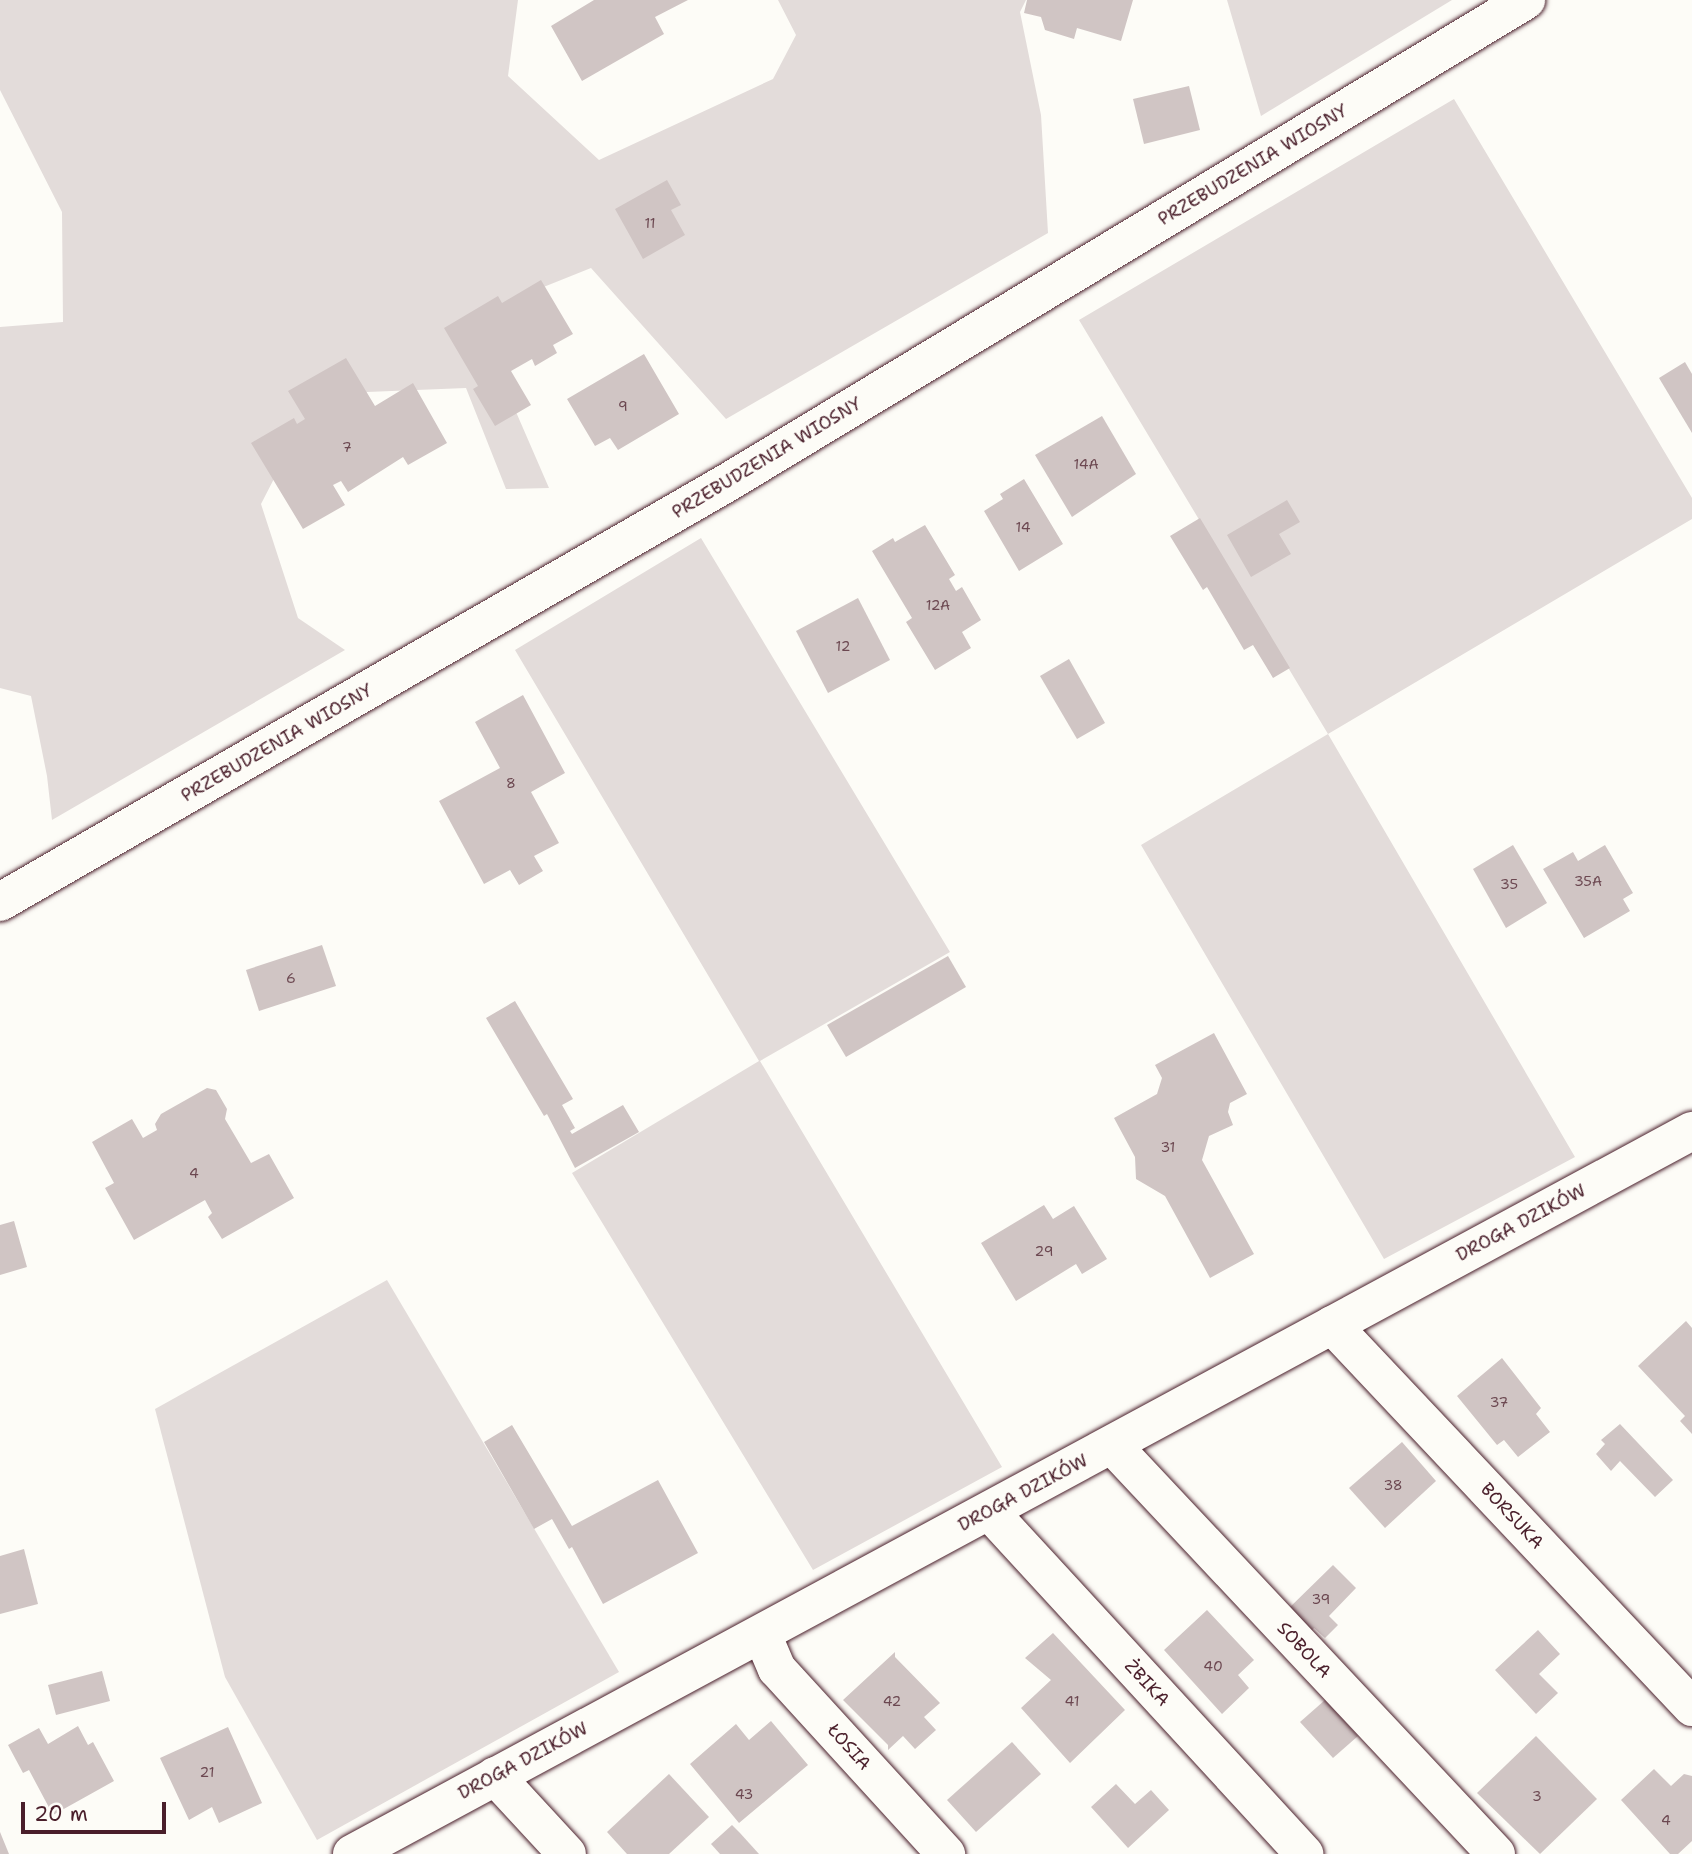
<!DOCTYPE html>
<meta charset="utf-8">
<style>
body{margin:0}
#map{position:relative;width:1692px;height:1854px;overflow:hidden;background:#fdfcf7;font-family:"Shantell Sans",sans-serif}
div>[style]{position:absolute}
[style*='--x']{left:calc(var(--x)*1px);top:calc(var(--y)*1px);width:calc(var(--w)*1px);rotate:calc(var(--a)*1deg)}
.green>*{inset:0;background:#e3dcda}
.building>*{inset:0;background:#d0c5c4}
.roads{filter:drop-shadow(0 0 2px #4a1f2b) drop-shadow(0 0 2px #4a1f2b)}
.street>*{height:38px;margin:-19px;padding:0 19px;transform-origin:19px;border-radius:19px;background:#fdfcf7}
span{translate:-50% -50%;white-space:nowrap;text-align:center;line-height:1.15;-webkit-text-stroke:6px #fdfcf7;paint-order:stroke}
.number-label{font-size:14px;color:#6c4851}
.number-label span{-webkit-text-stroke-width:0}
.street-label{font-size:18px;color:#4a1f2b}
.scale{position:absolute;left:21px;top:1802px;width:145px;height:32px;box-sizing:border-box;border:4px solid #4a1f2b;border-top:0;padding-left:9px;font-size:21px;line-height:24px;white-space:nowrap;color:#4a1f2b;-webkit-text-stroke:5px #fdfcf7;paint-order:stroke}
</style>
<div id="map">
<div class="green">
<div style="clip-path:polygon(0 0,518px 0,508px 76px,599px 160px,773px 79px,796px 35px,778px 0,1026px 0,1020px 12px,1041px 115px,1048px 233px,726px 419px,591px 268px,474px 315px,549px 488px,506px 489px,466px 388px,367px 392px,295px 438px,261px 504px,298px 618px,345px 650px,52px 820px,47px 776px,31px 696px,0 688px,0 327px,63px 322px,62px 212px,0 90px)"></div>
<div style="clip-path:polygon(1227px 0,1452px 0,1261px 116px)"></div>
<div style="clip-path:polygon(1454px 99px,1692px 498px,1692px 519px,1328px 734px,1575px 1157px,1384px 1259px,1141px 845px,1328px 734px,1079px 320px)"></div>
<div style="clip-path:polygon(701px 538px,950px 952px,760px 1061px,1002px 1467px,813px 1570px,572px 1173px,759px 1061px,515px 650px)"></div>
<div style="clip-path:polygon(387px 1280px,619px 1672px,317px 1840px,225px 1677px,155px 1409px)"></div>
</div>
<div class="building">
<div style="clip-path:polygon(594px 0,688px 0,655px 17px,664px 34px,582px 81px,551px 26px)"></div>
<div style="clip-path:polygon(1027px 0,1133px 0,1121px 41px,1077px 28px,1074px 39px,1045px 30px,1041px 17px,1024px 13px)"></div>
<div style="clip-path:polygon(1189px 86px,1200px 130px,1144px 144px,1133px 99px)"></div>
<div style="clip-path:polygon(667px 180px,681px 205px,671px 210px,685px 235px,643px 259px,615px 209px)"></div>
<div style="clip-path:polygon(541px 280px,573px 334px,553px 345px,557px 353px,535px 366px,532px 359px,511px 371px,531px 405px,495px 426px,473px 389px,478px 386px,444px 328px,498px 296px,502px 303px)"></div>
<div style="clip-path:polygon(644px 354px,679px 414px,618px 450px,610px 438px,595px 446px,567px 399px)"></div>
<div style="clip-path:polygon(346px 358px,375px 406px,413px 383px,447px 443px,408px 465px,403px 457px,348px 492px,341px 481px,333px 485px,345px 505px,303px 529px,251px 443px,294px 418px,297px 424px,305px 419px,288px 391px)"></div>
<div style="clip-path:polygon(1685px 362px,1692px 374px,1692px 433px,1659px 378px)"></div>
<div style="clip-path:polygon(1102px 416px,1136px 474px,1072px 517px,1035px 455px)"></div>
<div style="clip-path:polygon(1024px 479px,1063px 544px,1019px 571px,984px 511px,1003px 499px,1000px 494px)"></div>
<div style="clip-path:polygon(1287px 500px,1300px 522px,1279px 534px,1291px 554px,1251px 577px,1227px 535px)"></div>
<div style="clip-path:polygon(1200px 518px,1290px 668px,1273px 678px,1253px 645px,1244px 650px,1207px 587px,1203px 590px,1170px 536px)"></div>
<div style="clip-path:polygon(925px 525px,955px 575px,949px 579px,956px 591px,962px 587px,981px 620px,962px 632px,971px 648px,935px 670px,906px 622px,912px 618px,872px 551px,893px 538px,895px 542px)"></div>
<div style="clip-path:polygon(858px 598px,890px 660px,828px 693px,796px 631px)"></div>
<div style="clip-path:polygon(1069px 659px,1105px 723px,1077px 739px,1040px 676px)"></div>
<div style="clip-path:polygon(523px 695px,565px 773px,531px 792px,559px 843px,534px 856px,543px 871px,519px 885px,510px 870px,484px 884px,439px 801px,500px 768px,475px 722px)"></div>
<div style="clip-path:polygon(1513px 845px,1547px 903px,1506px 928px,1473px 869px)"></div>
<div style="clip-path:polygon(1605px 845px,1633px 893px,1623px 899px,1630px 911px,1584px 938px,1543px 869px,1573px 852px,1578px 861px)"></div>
<div style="clip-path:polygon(322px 945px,336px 986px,259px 1011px,246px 970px)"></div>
<div style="clip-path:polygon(948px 956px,966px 987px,846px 1057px,827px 1025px)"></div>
<div style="clip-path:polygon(515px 1001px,573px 1099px,562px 1105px,575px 1128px,570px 1131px,572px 1134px,623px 1105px,639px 1132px,575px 1168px,547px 1114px,544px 1116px,486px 1018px)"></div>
<div style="clip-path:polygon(1214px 1033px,1247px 1094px,1230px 1103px,1228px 1112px,1233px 1125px,1209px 1136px,1202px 1160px,1254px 1254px,1210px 1278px,1165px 1196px,1136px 1179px,1135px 1157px,1114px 1118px,1157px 1094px,1162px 1078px,1155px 1065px)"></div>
<div style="clip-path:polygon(207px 1088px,216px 1090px,227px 1109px,225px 1119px,251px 1163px,269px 1154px,294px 1198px,222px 1239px,208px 1217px,212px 1213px,205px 1200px,134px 1240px,105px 1188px,114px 1183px,92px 1142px,132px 1119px,143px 1138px,157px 1130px,155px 1124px,161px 1114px)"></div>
<div style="clip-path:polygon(1044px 1205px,1053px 1219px,1074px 1206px,1107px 1259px,1082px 1274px,1076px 1264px,1016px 1301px,981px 1243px)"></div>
<div style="clip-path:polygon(14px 1221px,27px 1267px,0 1275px,0 1225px)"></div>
<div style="clip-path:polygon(1686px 1321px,1692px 1328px,1692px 1434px,1680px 1421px,1685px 1416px,1638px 1366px)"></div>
<div style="clip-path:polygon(1502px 1358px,1541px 1408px,1536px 1414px,1550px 1432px,1518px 1457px,1504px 1440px,1497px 1445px,1457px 1396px)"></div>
<div style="clip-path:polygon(1620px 1424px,1673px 1480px,1655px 1497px,1620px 1461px,1611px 1471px,1596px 1454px,1605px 1444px,1601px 1440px)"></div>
<div style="clip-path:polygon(512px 1425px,572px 1526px,658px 1480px,698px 1553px,603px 1604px,572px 1547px,569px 1549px,552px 1519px,534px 1529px,484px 1442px)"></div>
<div style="clip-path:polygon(1402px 1442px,1436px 1481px,1385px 1528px,1349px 1488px)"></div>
<div style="clip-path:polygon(24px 1549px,38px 1604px,0 1614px,0 1556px)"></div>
<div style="clip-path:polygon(1333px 1565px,1356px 1588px,1329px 1616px,1338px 1625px,1325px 1638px,1314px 1628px,1309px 1634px,1286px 1611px)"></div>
<div style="clip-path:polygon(1207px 1610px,1254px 1660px,1238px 1675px,1249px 1688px,1222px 1714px,1164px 1650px)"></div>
<div style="clip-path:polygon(1538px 1630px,1560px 1654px,1539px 1674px,1558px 1693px,1536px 1714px,1495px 1670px)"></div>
<div style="clip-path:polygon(1053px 1633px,1125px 1710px,1070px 1763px,1021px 1708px,1051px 1680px,1025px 1658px)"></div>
<div style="clip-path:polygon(895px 1652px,895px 1657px,940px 1703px,924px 1717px,936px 1730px,915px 1749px,903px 1736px,888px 1750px,888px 1745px,843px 1700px)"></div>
<div style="clip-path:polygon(102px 1671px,110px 1701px,56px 1715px,48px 1685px)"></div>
<div style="clip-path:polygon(1325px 1700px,1358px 1736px,1333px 1758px,1300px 1722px)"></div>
<div style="clip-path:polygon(771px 1721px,808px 1765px,739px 1823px,690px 1764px,736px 1724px,749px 1740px)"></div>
<div style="clip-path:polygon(78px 1726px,88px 1745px,93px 1742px,114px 1781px,53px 1815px,29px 1770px,23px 1773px,8px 1745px,39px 1728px,48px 1744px)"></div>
<div style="clip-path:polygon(228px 1727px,262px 1803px,219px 1823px,212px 1807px,189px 1820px,160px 1758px)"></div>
<div style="clip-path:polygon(1536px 1736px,1597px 1799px,1540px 1854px,1477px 1793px)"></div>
<div style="clip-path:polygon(1012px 1742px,1041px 1774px,976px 1832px,947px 1800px)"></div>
<div style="clip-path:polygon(1654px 1769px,1671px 1786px,1684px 1774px,1692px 1776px,1692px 1841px,1678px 1854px,1670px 1854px,1621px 1800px)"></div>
<div style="clip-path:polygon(669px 1774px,709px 1817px,669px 1854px,627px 1854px,607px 1832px)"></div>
<div style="clip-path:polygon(1116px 1784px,1135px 1804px,1151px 1790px,1169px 1810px,1128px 1848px,1091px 1807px)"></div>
<div style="clip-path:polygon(732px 1825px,740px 1833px,759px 1854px,720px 1854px,711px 1844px)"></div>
<div style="clip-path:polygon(0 1832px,9px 1854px,0 1854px)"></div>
</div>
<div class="roads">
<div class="street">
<div style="--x:0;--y:902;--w:837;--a:-29.97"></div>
<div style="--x:725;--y:484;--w:936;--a:-31.14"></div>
<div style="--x:1332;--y:1325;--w:525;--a:46.7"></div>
<div style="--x:1112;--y:1445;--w:561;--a:46.81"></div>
<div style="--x:989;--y:1511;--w:466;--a:47.4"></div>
<div style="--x:762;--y:1634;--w:38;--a:67"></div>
<div style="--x:777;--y:1669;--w:251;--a:47.6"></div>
<div style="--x:495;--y:1776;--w:106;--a:47.3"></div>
<div style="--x:352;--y:1854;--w:1523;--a:-28.35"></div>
</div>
</div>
<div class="number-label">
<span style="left:650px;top:223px">11</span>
<span style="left:623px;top:406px">9</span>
<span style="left:347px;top:447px">7</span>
<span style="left:1086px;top:464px">14A</span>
<span style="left:1023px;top:527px">14</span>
<span style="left:938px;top:605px">12A</span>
<span style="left:843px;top:646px">12</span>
<span style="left:511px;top:783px">8</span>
<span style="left:1588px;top:881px">35A</span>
<span style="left:1509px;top:884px">35</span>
<span style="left:291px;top:978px">6</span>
<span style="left:1168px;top:1147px">31</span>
<span style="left:194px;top:1173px">4</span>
<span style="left:1044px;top:1251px">29</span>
<span style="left:1499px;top:1402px">37</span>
<span style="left:1393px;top:1485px">38</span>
<span style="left:1321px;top:1599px">39</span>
<span style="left:1213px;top:1666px">40</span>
<span style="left:892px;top:1701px">42</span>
<span style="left:1072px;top:1701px">41</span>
<span style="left:207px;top:1772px">21</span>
<span style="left:744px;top:1794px">43</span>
<span style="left:1537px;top:1796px">3</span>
<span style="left:1666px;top:1820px">4</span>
</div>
<div class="street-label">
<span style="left:1253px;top:165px;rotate:-31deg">PRZEBUDZENIA WIOSNY</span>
<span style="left:767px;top:458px;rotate:-31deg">PRZEBUDZENIA WIOSNY</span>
<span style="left:277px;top:743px;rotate:-30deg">PRZEBUDZENIA WIOSNY</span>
<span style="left:1521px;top:1223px;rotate:-28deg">DROGA DZIKÓW</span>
<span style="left:1023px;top:1493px;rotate:-28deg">DROGA DZIKÓW</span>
<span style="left:1512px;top:1516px;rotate:47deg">BORSUKA</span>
<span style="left:1304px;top:1650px;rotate:47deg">SOBOLA</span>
<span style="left:1147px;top:1683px;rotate:47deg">ŻBIKA</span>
<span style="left:849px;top:1747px;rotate:48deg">ŁOSIA</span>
<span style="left:523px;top:1761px;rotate:-28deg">DROGA DZIKÓW</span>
</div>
<div class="scale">20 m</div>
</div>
